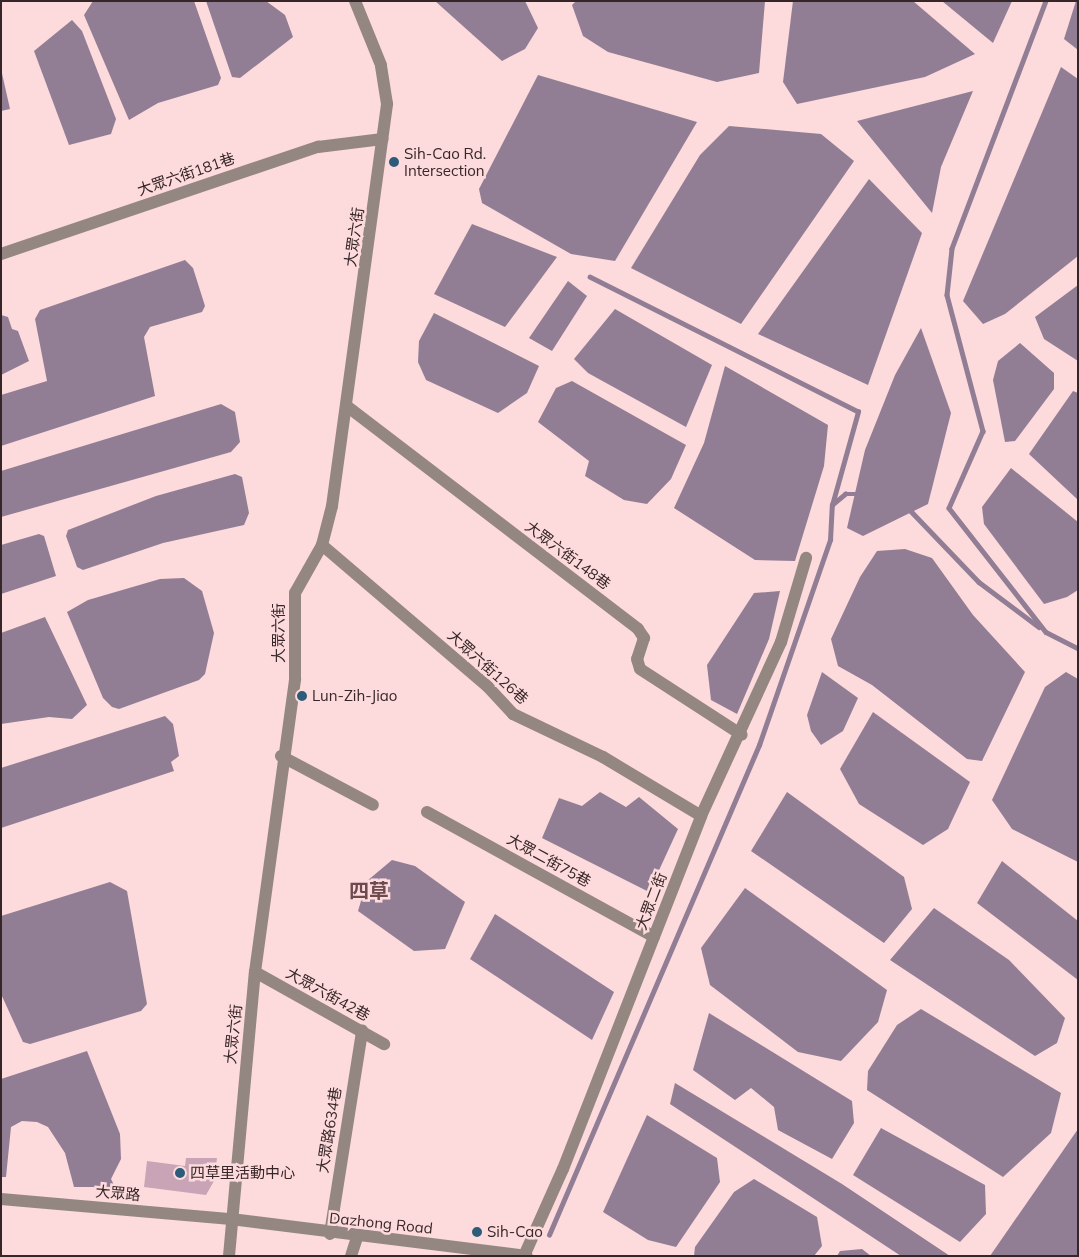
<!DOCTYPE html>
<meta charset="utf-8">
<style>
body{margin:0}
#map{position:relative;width:1079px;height:1257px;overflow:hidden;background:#fddadc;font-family:Mulish,"Noto Sans TC",sans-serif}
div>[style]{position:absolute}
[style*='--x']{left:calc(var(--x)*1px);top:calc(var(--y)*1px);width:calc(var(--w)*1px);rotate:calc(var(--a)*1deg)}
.water>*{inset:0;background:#917e95}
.stream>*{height:4.5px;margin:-2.25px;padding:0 2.25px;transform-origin:2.25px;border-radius:2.25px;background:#917e95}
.building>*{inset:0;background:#c8a4b6}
.minor>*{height:12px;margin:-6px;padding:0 6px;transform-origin:6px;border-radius:6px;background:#948681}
.dots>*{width:14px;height:14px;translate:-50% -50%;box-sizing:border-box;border:2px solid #fddadc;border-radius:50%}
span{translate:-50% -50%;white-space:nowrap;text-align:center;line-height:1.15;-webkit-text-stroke:5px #fddadc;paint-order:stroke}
.poi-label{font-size:15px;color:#362627}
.left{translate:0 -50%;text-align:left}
.street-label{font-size:15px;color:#362627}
.district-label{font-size:20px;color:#6d4a4d;font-weight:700}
.frame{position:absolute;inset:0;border:2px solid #362627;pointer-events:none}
</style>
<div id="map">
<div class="water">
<div style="clip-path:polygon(93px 1px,194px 1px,221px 78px,218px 85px,158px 103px,129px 120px,84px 15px)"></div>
<div style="clip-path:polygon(206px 1px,266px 1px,285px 15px,293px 37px,240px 78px,232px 77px)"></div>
<div style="clip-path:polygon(435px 1px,525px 1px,538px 28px,525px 49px,502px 61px)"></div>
<div style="clip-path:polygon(576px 1px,765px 1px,759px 73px,717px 82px,608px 52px,583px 36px,572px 5px)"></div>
<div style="clip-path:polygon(793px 1px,913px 1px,975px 54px,925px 77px,797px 104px,783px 82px)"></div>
<div style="clip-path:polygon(942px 1px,1012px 1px,993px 43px)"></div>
<div style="clip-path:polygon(1076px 1px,1078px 1px,1078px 50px,1064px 39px)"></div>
<div style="clip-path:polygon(72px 20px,82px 31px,116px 119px,111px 134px,69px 145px,34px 51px)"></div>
<div style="clip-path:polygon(1061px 67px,1078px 79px,1078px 256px,1005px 314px,983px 324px,963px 301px)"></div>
<div style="clip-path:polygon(1px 69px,10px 109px,1px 111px)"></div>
<div style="clip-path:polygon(538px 75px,697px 122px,615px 261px,571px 254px,482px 203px,479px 189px)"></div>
<div style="clip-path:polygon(973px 91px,941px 167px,932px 213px,857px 121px)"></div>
<div style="clip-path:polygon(729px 126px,821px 134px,854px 161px,741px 324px,631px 268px,700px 155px)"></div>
<div style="clip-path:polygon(869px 179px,922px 233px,868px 385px,758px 334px)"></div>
<div style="clip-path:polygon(472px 224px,557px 257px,505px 327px,434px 294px)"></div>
<div style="clip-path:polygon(185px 260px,193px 268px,205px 306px,202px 312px,150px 327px,144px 337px,155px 396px,1px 446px,1px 395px,47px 381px,35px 319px,40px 310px)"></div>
<div style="clip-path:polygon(568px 281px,587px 296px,552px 351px,529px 338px)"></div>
<div style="clip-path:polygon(1078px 285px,1078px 361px,1044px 339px,1035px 317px)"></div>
<div style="clip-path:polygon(615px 309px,712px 365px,686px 427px,588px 373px,574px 359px)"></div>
<div style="clip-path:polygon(434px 313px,539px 366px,527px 393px,498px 413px,426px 380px,418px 362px,419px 341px)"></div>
<div style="clip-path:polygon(1px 315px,8px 317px,12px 329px,18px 331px,29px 361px,1px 375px)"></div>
<div style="clip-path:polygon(921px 328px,951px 413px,928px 504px,863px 536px,847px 528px,865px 450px,895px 375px)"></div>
<div style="clip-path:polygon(1020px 343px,1054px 373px,1054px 389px,1015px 441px,1005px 442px,993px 380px,998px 361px)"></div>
<div style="clip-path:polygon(725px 366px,828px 425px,824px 466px,795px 561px,755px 560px,674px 508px,704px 443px)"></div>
<div style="clip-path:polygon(572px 381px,686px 445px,671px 479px,647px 504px,624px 500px,585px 476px,589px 461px,538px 422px,556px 388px)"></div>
<div style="clip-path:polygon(1073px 391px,1078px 393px,1078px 500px,1029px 454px)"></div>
<div style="clip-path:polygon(221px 404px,235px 412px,240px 442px,231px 452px,1px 517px,1px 471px)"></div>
<div style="clip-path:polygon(1011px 468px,1078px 522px,1078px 590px,1067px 597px,1044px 604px,984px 524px,982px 507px)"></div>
<div style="clip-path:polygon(235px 474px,242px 477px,249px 513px,244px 525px,163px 543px,83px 570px,77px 567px,66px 536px,68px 530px,156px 496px)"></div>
<div style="clip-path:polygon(39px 534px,44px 536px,56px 576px,1px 594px,1px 545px)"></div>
<div style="clip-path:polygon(905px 549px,932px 558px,973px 615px,1025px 672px,982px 761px,967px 759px,872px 685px,838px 666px,831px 639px,860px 577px,877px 551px)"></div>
<div style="clip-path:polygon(184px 578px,202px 591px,214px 633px,205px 674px,199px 680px,119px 709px,112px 707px,103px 698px,67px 612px,88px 600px,160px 579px)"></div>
<div style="clip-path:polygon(780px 591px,769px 639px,737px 714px,711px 700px,707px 665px,754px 593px)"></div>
<div style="clip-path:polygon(45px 617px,87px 705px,72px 719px,49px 717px,1px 724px,1px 633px)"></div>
<div style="clip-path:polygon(822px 672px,858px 698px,843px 731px,821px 745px,811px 731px,807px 715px)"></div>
<div style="clip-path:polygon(1066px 672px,1078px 679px,1078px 862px,1012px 829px,992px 800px,1045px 687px)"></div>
<div style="clip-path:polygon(873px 712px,970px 782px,948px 829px,923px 845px,859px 804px,840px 769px)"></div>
<div style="clip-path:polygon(165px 716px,173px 724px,179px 756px,171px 762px,174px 771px,1px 828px,1px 768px)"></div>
<div style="clip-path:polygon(600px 792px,626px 807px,639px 797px,678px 829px,649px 892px,542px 838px,559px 798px,582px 806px)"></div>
<div style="clip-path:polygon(787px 792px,904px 877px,912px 909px,884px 943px,751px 851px)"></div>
<div style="clip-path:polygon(392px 860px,415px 866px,465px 902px,445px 949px,414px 951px,358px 911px,367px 881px)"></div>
<div style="clip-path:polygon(1002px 861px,1078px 921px,1078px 980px,977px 903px)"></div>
<div style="clip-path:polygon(110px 882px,127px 891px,147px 1004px,141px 1011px,30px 1044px,23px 1042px,1px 994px,1px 916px)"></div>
<div style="clip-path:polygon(745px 888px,887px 990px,878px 1022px,841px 1061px,798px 1052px,710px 985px,701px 948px)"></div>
<div style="clip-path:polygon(934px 908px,1009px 960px,1065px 1018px,1057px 1043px,1035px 1056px,890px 960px)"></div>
<div style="clip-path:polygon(495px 914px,614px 992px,592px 1040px,470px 959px)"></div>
<div style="clip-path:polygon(921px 1009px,1061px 1093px,1051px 1133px,1003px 1177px,867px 1090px,868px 1071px,897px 1025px)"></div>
<div style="clip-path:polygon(709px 1013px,852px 1101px,854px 1123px,832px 1159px,778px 1130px,774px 1107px,751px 1088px,735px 1100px,693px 1070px)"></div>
<div style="clip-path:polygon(87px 1051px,120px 1134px,121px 1159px,111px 1179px,115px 1187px,74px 1187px,65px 1153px,48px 1127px,37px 1122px,22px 1121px,11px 1127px,6px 1177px,1px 1177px,1px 1079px)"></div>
<div style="clip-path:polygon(675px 1083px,842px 1184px,950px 1256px,901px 1256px,670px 1104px)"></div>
<div style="clip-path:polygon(647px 1115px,717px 1158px,720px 1182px,676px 1247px,648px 1240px,603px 1212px)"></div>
<div style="clip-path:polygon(881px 1128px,985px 1185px,986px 1214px,960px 1242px,853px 1175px)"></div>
<div style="clip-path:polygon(1078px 1129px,1078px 1256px,990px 1256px)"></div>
<div style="clip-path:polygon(754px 1179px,817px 1217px,822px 1246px,814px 1256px,694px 1256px,695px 1247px,734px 1192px)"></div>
<div style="clip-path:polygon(862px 1249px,871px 1256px,837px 1256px,840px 1251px)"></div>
</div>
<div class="stream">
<div style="--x:1046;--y:1;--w:265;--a:110.8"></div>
<div style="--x:952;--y:249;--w:46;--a:96.2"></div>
<div style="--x:947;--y:295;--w:141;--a:75.2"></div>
<div style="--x:983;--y:431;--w:84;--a:113.8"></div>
<div style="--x:949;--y:508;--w:157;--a:52"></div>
<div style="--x:833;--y:504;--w:16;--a:-40"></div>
<div style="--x:845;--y:494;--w:16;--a:0"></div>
<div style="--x:909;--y:509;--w:101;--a:46.2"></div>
<div style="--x:979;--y:582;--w:75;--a:36.9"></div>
<div style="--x:1046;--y:632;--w:36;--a:27"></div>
<div style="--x:549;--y:1235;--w:533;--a:-66.8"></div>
<div style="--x:759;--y:745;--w:217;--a:-70.9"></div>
<div style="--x:830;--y:540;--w:35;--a:-87"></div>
<div style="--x:832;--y:505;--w:97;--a:-74.4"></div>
<div style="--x:858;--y:412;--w:300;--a:-153.3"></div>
</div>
<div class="building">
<div style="clip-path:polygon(186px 1158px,217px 1158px,214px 1181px,206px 1195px,144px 1187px,147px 1161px,185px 1166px)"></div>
</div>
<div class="minor">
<div style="--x:1;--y:254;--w:335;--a:-18.7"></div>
<div style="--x:318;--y:147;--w:65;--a:-7"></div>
<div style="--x:348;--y:407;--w:365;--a:37.4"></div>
<div style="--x:638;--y:629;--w:11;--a:56"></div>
<div style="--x:644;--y:638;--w:22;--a:108"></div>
<div style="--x:637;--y:659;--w:10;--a:73"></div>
<div style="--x:640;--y:669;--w:121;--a:32.9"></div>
<div style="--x:322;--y:545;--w:218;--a:40.5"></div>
<div style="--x:488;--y:687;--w:37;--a:47"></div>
<div style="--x:513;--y:714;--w:100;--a:25.5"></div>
<div style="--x:603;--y:757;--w:114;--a:31"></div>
<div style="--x:281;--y:756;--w:104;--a:28"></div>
<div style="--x:427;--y:812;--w:259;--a:28.8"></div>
<div style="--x:255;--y:972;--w:148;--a:29.2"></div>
<div style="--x:1;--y:1199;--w:231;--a:5"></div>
<div style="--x:231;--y:1219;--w:298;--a:7.1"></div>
<div style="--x:330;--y:1234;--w:206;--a:-81"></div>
<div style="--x:229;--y:1256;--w:285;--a:-84.8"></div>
<div style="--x:255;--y:972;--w:296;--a:-82.2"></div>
<div style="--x:295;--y:679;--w:86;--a:-90"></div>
<div style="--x:295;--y:593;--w:55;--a:-60.6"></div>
<div style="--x:322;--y:545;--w:40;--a:-75.6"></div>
<div style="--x:332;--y:506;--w:406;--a:-82.2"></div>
<div style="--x:387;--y:104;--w:39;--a:-99"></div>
<div style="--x:381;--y:65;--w:69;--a:-112.1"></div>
<div style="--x:351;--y:1256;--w:20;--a:-72"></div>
<div style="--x:524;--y:1256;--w:95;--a:-65.9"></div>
<div style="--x:563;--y:1169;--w:379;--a:-68.6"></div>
<div style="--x:701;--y:816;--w:192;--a:-65.3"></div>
<div style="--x:781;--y:642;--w:88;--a:-73.4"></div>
</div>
<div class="dots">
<div style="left:394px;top:162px;background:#2d5b7a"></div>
<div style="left:302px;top:696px;background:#2d5b7a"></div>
<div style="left:180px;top:1173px;background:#2d5b7a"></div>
<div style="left:477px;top:1232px;background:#2d5b7a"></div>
</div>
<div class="poi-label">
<span class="left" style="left:404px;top:162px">Sih-Cao Rd.<br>Intersection</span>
<span class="left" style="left:312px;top:696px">Lun-Zih-Jiao</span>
<span class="left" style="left:190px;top:1173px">四草里活動中心</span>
<span class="left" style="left:487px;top:1232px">Sih-Cao</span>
</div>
<div class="street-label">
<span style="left:186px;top:174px;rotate:-19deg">大眾六街181巷</span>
<span style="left:354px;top:237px;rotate:-82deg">大眾六街</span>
<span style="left:568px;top:555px;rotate:37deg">大眾六街148巷</span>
<span style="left:279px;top:633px;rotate:-90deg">大眾六街</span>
<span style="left:488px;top:667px;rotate:42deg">大眾六街126巷</span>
<span style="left:549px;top:860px;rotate:29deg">大眾二街75巷</span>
<span style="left:651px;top:901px;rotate:-69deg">大眾二街</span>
<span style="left:328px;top:994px;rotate:29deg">大眾六街42巷</span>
<span style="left:233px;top:1034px;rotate:-84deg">大眾六街</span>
<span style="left:329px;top:1130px;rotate:-81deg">大眾路634巷</span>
<span style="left:118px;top:1193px;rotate:5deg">大眾路</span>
<span style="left:381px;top:1223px;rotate:6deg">Dazhong Road</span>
</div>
<div class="district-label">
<span style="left:369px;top:890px">四草</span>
</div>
<div class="frame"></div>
</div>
